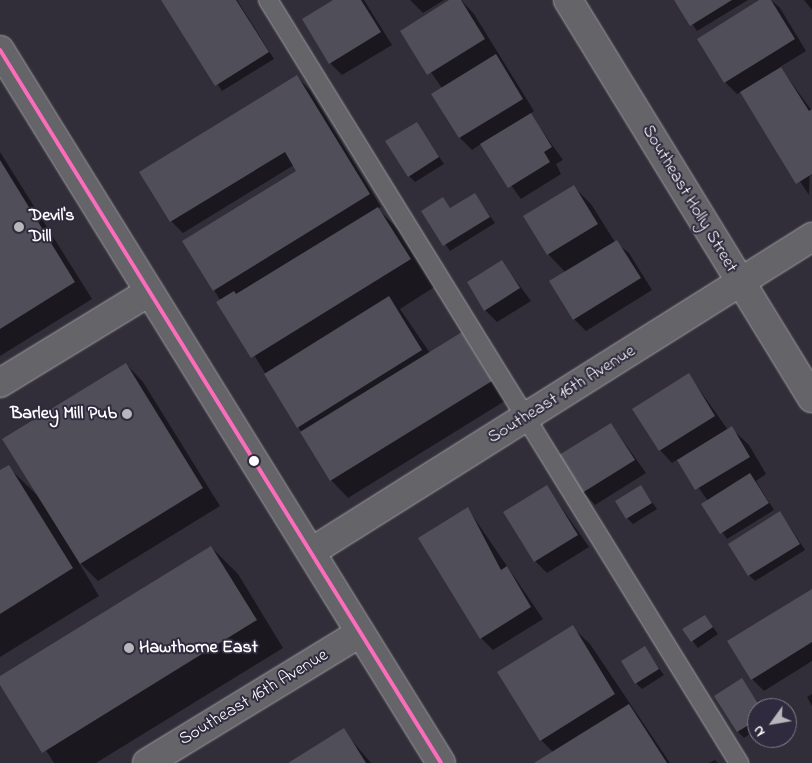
<!DOCTYPE html>
<style>
body{margin:0}
#map{position:relative;width:812px;height:763px;overflow:hidden;background:#312e39;font-family:"Indie Flower",sans-serif}
div>[style]{position:absolute}
[style*='--x']{left:calc(var(--x)*1px);top:calc(var(--y)*1px);width:calc(var(--w)*1px);rotate:calc(var(--a)*1deg)}
.shadow>*{inset:0;background:#0007}
.building>*{inset:0;background:#504e59}
.roads{filter:drop-shadow(0 0 1px #a2a1a6) drop-shadow(0 0 1px #a2a1a6)}
.lane>*{height:18px;margin:-9px;padding:0 9px;transform-origin:9px;border-radius:9px;background:#656469}
.street>*{height:28px;margin:-14px;padding:0 14px;transform-origin:14px;border-radius:14px;background:#656469}
.secondary>*{height:28px;margin:-14px;padding:0 14px;transform-origin:14px;border-radius:14px;background:#656469}
.bus-1>*{height:4px;margin:-2px;padding:0 2px;transform-origin:2px;border-radius:2px;background:#fb6dba}
.dots>*{width:14px;height:14px;translate:-50% -50%;box-sizing:border-box;border:2px solid #2f2a3d;border-radius:50%}
span{translate:-50% -50%;white-space:nowrap;text-align:center;line-height:1.15;-webkit-text-stroke:4px #2f2a3d;paint-order:stroke}
.street-label{font-size:18px;color:#fff}
.poi-label{font-size:18px;color:#fff;font-weight:700}
.left{translate:0 -50%;text-align:left}
.right{translate:-100% -50%;text-align:right}
.north{position:absolute;left:747px;top:698px;width:50px;height:50px;box-sizing:border-box;background:#2f2a3d;border:1px solid #827f8b;border-radius:50%;rotate:238deg;font-size:14px;font-weight:700;line-height:20px;text-align:center;color:#fff}
.north::after{content:'';display:block;margin:auto;width:18px;height:22px;background:#b7b6ba;clip-path:polygon(50% 0,100% 100%,50% 72%,0 100%)}
</style>
<div id="map">
<div class="shadow">
<div style="clip-path:polygon(162px 0,237px 0,274px 59px,222px 91px)"></div>
<div style="clip-path:polygon(336px 0,364px 0,392px 45px,342px 75px,330px 63px)"></div>
<div style="clip-path:polygon(410px 0,444px 0,423px 13px)"></div>
<div style="clip-path:polygon(451px 0,461px 0,474px 14px,534px 111px,530px 114px,563px 160px,556px 164px,561px 174px,521px 199px,481px 144px,472px 150px,460px 138px,433px 94px,442px 88px,402px 31px)"></div>
<div style="clip-path:polygon(676px 0,748px 0,697px 31px)"></div>
<div style="clip-path:polygon(762px 0,771px 0,780px 8px,806px 51px,780px 67px,812px 111px,809px 195px,741px 92px,737px 94px,725px 82px)"></div>
<div style="clip-path:polygon(804px 0,812px 0,812px 10px)"></div>
<div style="clip-path:polygon(297px 77px,309px 89px,381px 207px,378px 209px,405px 236px,436px 286px,400px 309px,430px 353px,462px 334px,479px 351px,508px 399px,348px 498px,331px 480px,214px 290px,298px 171px,294px 165px,183px 233px,171px 221px)"></div>
<div style="clip-path:polygon(416px 123px,444px 164px,415px 182px,409px 176px)"></div>
<div style="clip-path:polygon(0 152px,92px 299px,0 356px)"></div>
<div style="clip-path:polygon(574px 187px,591px 204px,615px 242px,629px 253px,652px 290px,586px 331px,574px 319px,566px 273px,548px 254px)"></div>
<div style="clip-path:polygon(475px 195px,495px 223px,450px 251px,423px 211px,442px 199px,451px 209px)"></div>
<div style="clip-path:polygon(502px 262px,531px 301px,497px 322px,485px 310px)"></div>
<div style="clip-path:polygon(126px 364px,143px 382px,220px 506px,98px 581px,78px 561px,99px 596px,0 657px,0 472px,8px 467px,38px 496px)"></div>
<div style="clip-path:polygon(689px 375px,728px 430px,731px 428px,749px 445px,766px 474px,756px 481px,774px 510px,727px 539px,703px 504px,708px 501px,678px 459px,672px 463px,660px 450px)"></div>
<div style="clip-path:polygon(611px 424px,646px 473px,595px 505px,583px 492px)"></div>
<div style="clip-path:polygon(547px 487px,589px 547px,547px 573px,535px 561px)"></div>
<div style="clip-path:polygon(641px 487px,657px 509px,633px 524px,627px 518px)"></div>
<div style="clip-path:polygon(468px 509px,543px 619px,493px 650px,481px 638px)"></div>
<div style="clip-path:polygon(780px 512px,805px 550px,755px 581px,749px 575px)"></div>
<div style="clip-path:polygon(211px 547px,238px 574px,283px 648px,96px 763px,54px 763px,0 678px)"></div>
<div style="clip-path:polygon(812px 590px,812px 661px,764px 691px,752px 679px)"></div>
<div style="clip-path:polygon(705px 616px,718px 634px,698px 648px,684px 630px)"></div>
<div style="clip-path:polygon(572px 627px,590px 644px,670px 763px,536px 763px,553px 752px,541px 740px)"></div>
<div style="clip-path:polygon(644px 648px,664px 675px,642px 689px,636px 683px)"></div>
<div style="clip-path:polygon(742px 680px,762px 708px,757px 708px,757px 729px,744px 738px,738px 732px)"></div>
<div style="clip-path:polygon(812px 694px,812px 706px,807px 697px)"></div>
<div style="clip-path:polygon(343px 730px,371px 763px,290px 763px)"></div>
<div style="clip-path:polygon(715px 760px,718px 763px,709px 763px)"></div>
</div>
<div class="building">
<div style="clip-path:polygon(161px 0,236px 0,269px 52px,215px 86px)"></div>
<div style="clip-path:polygon(333px 0,361px 0,381px 32px,329px 64px,302px 19px)"></div>
<div style="clip-path:polygon(449px 0,461px 0,485px 39px,427px 75px,400px 31px)"></div>
<div style="clip-path:polygon(674px 0,732px 0,690px 26px)"></div>
<div style="clip-path:polygon(759px 0,771px 0,795px 39px,724px 83px,697px 39px)"></div>
<div style="clip-path:polygon(496px 54px,523px 99px,459px 138px,431px 94px)"></div>
<div style="clip-path:polygon(781px 67px,809px 111px,812px 109px,812px 174px,796px 184px,740px 92px)"></div>
<div style="clip-path:polygon(297px 75px,370px 194px,213px 291px,182px 241px,296px 171px,285px 152px,170px 222px,139px 172px)"></div>
<div style="clip-path:polygon(531px 113px,552px 147px,544px 152px,550px 162px,508px 188px,480px 144px)"></div>
<div style="clip-path:polygon(417px 122px,439px 157px,408px 177px,385px 141px)"></div>
<div style="clip-path:polygon(0 160px,75px 282px,0 329px)"></div>
<div style="clip-path:polygon(574px 185px,598px 224px,547px 255px,523px 216px)"></div>
<div style="clip-path:polygon(475px 193px,490px 217px,443px 246px,421px 211px,443px 197px,450px 208px)"></div>
<div style="clip-path:polygon(378px 207px,411px 259px,251px 358px,216px 302px,234px 291px,236px 294px)"></div>
<div style="clip-path:polygon(617px 240px,641px 278px,573px 320px,549px 281px)"></div>
<div style="clip-path:polygon(502px 260px,520px 288px,484px 311px,467px 282px)"></div>
<div style="clip-path:polygon(389px 296px,422px 350px,297px 428px,264px 374px)"></div>
<div style="clip-path:polygon(462px 332px,492px 381px,330px 481px,300px 432px)"></div>
<div style="clip-path:polygon(126px 363px,203px 488px,80px 564px,2px 439px)"></div>
<div style="clip-path:polygon(689px 373px,715px 416px,659px 451px,632px 409px)"></div>
<div style="clip-path:polygon(611px 423px,635px 460px,582px 493px,559px 455px)"></div>
<div style="clip-path:polygon(732px 426px,750px 457px,695px 490px,677px 460px)"></div>
<div style="clip-path:polygon(9px 465px,73px 568px,0 614px,0 470px)"></div>
<div style="clip-path:polygon(750px 473px,769px 503px,720px 534px,701px 504px)"></div>
<div style="clip-path:polygon(547px 485px,578px 535px,534px 562px,503px 512px)"></div>
<div style="clip-path:polygon(641px 485px,652px 503px,626px 519px,615px 501px)"></div>
<div style="clip-path:polygon(468px 507px,501px 570px,507px 566px,531px 607px,480px 639px,418px 538px)"></div>
<div style="clip-path:polygon(780px 511px,800px 544px,748px 576px,728px 544px)"></div>
<div style="clip-path:polygon(211px 546px,257px 620px,42px 753px,0 685px,0 676px)"></div>
<div style="clip-path:polygon(812px 589px,812px 642px,751px 680px,727px 641px)"></div>
<div style="clip-path:polygon(705px 615px,713px 627px,691px 642px,682px 629px)"></div>
<div style="clip-path:polygon(573px 625px,615px 694px,540px 741px,497px 672px)"></div>
<div style="clip-path:polygon(645px 646px,659px 669px,635px 684px,621px 661px)"></div>
<div style="clip-path:polygon(742px 678px,761px 708px,757px 708px,757px 720px,737px 732px,714px 696px)"></div>
<div style="clip-path:polygon(629px 704px,667px 763px,534px 763px)"></div>
<div style="clip-path:polygon(344px 728px,366px 763px,288px 763px)"></div>
</div>
<div class="roads">
<div class="lane">
<div style="--x:268;--y:0;--w:897;--a:58.31"></div>
</div>
<div class="street">
<div style="--x:568;--y:0;--w:467;--a:58.5"></div>
<div style="--x:0;--y:383;--w:175;--a:-31.4"></div>
<div style="--x:311;--y:552;--w:592;--a:-32.16"></div>
<div style="--x:147;--y:763;--w:250;--a:-31.4"></div>
</div>
<div class="secondary">
<div style="--x:0;--y:50;--w:838;--a:58.26"></div>
</div>
</div>
<div class="bus-1">
<div style="--x:0;--y:50;--w:838;--a:58.26"></div>
</div>
<div class="dots">
<div style="left:19px;top:227px;background:#b7b6ba"></div>
<div style="left:127px;top:414px;background:#b7b6ba"></div>
<div style="left:254px;top:461px;background:#fff"></div>
<div style="left:129px;top:648px;background:#b7b6ba"></div>
</div>
<div class="street-label">
<span style="left:689px;top:199px;rotate:59deg">Southeast Holly Street</span>
<span style="left:562px;top:395px;rotate:-32deg">Southeast 16th Avenue</span>
<span style="left:254px;top:698px;rotate:-31deg">Southeast 16th Avenue</span>
</div>
<div class="poi-label">
<span class="left" style="left:29px;top:227px">Devil's<br>Dill</span>
<span class="right" style="left:117px;top:414px">Barley Mill Pub</span>
<span class="left" style="left:139px;top:648px">Hawthorne East</span>
</div>
<div class="north">N</div>
</div>
